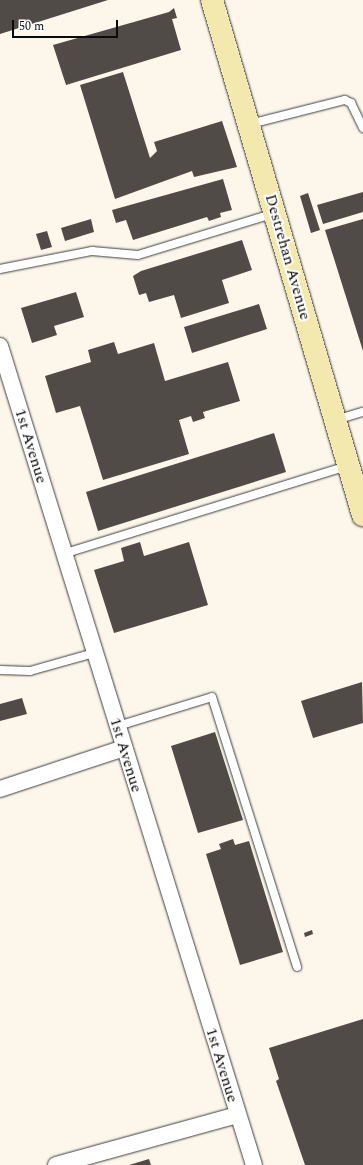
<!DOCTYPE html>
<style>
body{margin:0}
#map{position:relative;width:363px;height:1165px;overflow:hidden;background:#fcf7ea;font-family:Spectral,serif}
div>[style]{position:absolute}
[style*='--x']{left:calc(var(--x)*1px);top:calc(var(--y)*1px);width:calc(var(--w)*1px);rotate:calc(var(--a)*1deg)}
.building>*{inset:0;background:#514b48}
.roads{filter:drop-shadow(0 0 1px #3d3d3d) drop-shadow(0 0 1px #3d3d3d)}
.service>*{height:8px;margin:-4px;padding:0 4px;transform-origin:4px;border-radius:4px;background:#fff}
.minor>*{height:16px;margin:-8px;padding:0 8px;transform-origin:8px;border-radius:8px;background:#fff}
.secondary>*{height:22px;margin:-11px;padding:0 11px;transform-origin:11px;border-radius:11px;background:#f3e8ae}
span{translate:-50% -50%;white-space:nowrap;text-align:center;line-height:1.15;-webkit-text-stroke:4px #fff;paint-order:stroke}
.street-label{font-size:16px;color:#0a0a0a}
.scale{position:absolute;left:12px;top:20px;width:106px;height:18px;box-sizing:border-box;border:2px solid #0a0a0a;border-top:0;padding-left:5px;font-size:12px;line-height:14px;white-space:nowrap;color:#0a0a0a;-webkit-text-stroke:3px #fff;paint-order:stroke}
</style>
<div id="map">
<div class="building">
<div style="clip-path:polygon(0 0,108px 0,0 34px)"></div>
<div style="clip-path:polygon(174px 8px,177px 18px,172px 19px,181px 50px,66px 85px,53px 45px,169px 12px)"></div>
<div style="clip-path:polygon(123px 72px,150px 158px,157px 151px,154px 142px,222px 121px,237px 167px,194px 177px,192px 171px,115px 199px,80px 85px)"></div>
<div style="clip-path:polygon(223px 179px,232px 210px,220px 213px,221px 217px,209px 221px,207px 217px,133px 240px,126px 220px,116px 223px,112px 210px)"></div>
<div style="clip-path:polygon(363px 192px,363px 212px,323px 224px,317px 205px)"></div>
<div style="clip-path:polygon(308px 193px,320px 230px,311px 233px,300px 196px)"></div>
<div style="clip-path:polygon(91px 219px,94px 232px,65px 241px,61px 228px)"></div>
<div style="clip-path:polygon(363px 219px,363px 351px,325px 230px)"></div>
<div style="clip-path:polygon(47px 231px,52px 247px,41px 250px,36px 234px)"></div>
<div style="clip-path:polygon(242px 240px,252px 270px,222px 280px,229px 303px,181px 318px,174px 295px,149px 302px,146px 293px,139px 295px,133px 276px,141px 271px)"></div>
<div style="clip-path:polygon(76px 292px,84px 317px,54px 326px,57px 335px,32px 343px,21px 308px)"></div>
<div style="clip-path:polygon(259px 304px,267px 329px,192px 353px,184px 327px)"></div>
<div style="clip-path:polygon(114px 342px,118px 354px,154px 343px,165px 381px,228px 362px,240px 401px,203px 412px,205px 418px,193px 422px,191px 416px,179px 420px,189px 454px,103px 480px,80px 406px,56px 413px,45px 376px,91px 362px,88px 350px)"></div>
<div style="clip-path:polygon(274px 433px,286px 472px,98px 531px,86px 492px)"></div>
<div style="clip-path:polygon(140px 542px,144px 556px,189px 542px,208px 605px,114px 633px,94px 570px,124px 561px,121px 548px)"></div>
<div style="clip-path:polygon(362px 682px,363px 723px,313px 738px,301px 701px)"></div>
<div style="clip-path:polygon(22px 698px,27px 714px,0 721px,0 704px)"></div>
<div style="clip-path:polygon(215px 732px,243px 820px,198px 833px,171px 746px)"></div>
<div style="clip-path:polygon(233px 839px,235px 845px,249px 841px,283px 952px,240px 965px,206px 854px,221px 849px,219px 844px)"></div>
<div style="clip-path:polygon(312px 930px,313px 934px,305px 937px,304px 933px)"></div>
<div style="clip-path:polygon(363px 1019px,363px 1165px,305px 1165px,276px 1081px,279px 1079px,269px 1048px)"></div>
<div style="clip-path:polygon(149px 1159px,151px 1165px,129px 1165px)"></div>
</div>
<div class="roads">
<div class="service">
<div style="--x:250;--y:124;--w:98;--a:-14.2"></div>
<div style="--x:345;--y:100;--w:7;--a:27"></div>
<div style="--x:351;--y:103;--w:28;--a:64"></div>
<div style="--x:0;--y:269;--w:94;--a:-11.1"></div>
<div style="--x:92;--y:251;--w:46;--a:5"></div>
<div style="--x:138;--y:255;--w:143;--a:-17"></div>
<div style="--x:336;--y:420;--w:28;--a:-17"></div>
<div style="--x:63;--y:554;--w:298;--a:-17.2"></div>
<div style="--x:0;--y:670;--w:30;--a:2"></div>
<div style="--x:30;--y:671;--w:66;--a:-15.7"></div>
<div style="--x:118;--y:726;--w:98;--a:-17.1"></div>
<div style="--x:212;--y:697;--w:283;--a:72.5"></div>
</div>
<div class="minor">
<div style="--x:0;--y:346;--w:857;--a:72.77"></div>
<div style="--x:0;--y:789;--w:131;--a:-18.3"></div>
<div style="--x:56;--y:1165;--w:188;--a:-15.4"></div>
</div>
<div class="secondary">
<div style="--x:212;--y:0;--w:537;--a:73.66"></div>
</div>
</div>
<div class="street-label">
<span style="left:288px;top:257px;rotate:74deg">Destrehan Avenue</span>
<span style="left:31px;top:446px;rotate:73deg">1st Avenue</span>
<span style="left:126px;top:755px;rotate:73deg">1st Avenue</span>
<span style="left:222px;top:1065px;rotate:73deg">1st Avenue</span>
</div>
<div class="scale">50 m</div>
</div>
